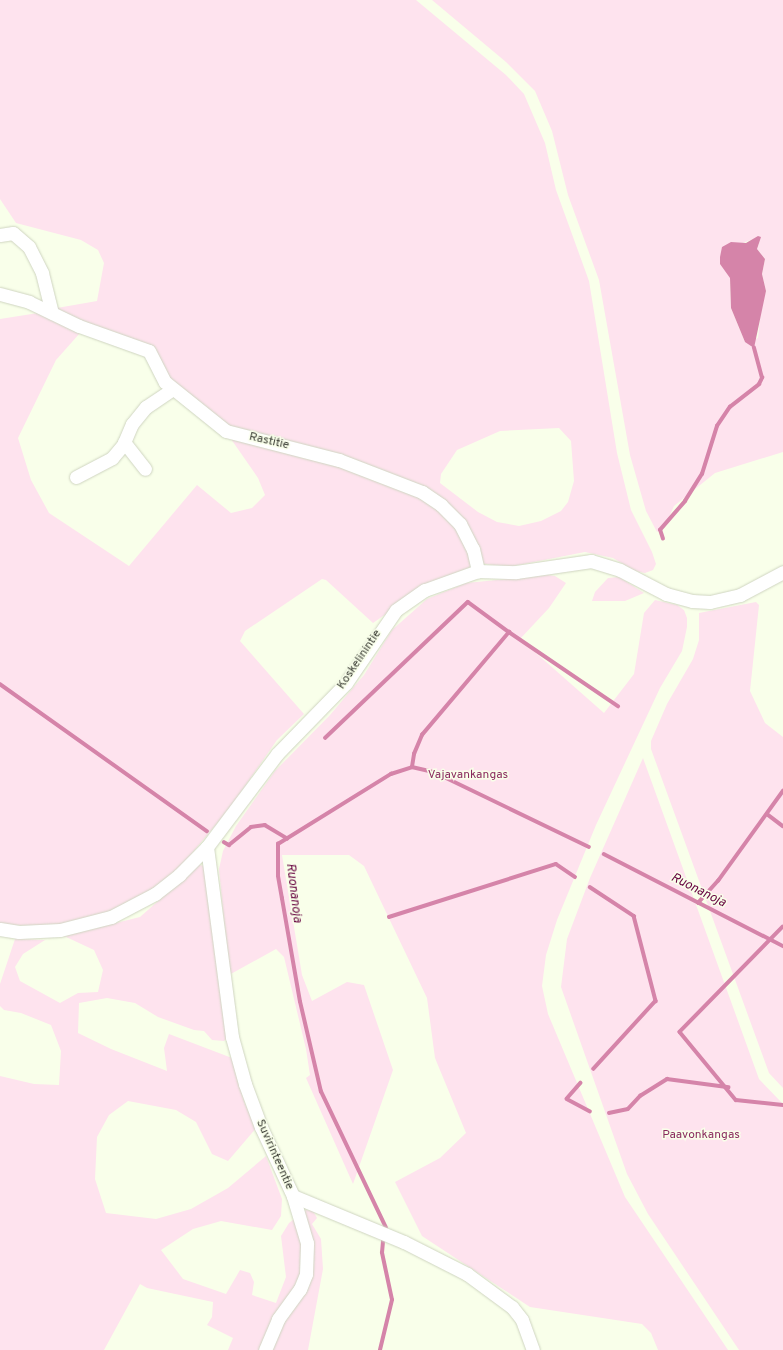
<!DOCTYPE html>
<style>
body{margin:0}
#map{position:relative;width:783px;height:1350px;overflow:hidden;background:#f9ffea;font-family:Overpass,sans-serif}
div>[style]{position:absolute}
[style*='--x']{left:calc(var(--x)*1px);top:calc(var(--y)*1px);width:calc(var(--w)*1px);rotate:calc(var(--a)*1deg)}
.green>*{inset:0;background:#fee3ee}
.water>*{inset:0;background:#d584a9}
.stream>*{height:3.5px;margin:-1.75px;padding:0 1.75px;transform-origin:1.75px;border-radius:1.75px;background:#d584a9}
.roads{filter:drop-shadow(0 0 1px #cfd5c1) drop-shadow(0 0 1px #cfd5c1)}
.minor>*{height:13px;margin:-6.5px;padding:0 6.5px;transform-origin:6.5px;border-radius:6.5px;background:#fff}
span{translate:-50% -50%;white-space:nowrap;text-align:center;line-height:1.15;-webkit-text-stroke:3px #f9ffea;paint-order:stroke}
.street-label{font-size:12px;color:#3c3e36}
.park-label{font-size:12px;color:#8a2b5e}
.water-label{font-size:13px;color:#65003e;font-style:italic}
</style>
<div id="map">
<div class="green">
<div style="clip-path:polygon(evenodd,0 0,416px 0,506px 75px,524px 94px,545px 143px,556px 190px,589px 281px,617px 453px,631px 510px,652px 552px,656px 564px,653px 570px,645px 573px,635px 571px,613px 558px,585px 552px,508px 567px,479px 563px,449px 506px,234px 429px,172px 382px,158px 355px,77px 321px,57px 308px,97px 301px,104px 263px,98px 250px,81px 240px,16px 223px,0 199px,0 0,559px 428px,571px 441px,574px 481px,568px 502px,561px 511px,541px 521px,519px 526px,497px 522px,478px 512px,440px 483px,441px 474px,457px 450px,500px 431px,559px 428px)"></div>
<div style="clip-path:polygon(evenodd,432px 0,783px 0,783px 452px,715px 473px,674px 506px,666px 524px,657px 532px,646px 511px,630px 455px,599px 280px,568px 195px,552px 131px,535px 91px,506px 62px,432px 0,756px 238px,759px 243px,757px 249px,765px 259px,762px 274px,766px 291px,761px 308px,758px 338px,745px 342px,731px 308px,730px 278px,740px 244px,756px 238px)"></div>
<div style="clip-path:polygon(38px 313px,80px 333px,56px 360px,18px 438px,31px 480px,49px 513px,129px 566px,197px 485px,231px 513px,252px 508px,265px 495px,258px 478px,231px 439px,328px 461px,399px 487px,429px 502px,454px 522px,465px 543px,473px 566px,429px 584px,373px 623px,326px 580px,322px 579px,245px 631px,240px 641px,304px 714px,277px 740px,229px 809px,183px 864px,145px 896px,112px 911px,58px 925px,26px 926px,0 924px,0 319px)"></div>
<div style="clip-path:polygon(548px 575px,555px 576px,566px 583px,549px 608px,520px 639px,604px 713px,634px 674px,644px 613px,655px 600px,677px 605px,684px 610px,687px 618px,687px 627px,682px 651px,660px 688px,596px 825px,557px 920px,546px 955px,542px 986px,548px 1014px,625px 1197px,728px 1350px,658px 1350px,651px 1333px,642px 1324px,530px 1307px,422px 1236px,395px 1182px,440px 1158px,466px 1133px,435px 1058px,427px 998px,364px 866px,349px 855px,282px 855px,302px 975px,312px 1001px,347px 982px,364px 985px,393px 1070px,353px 1184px,306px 1078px,310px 1075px,306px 1049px,284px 957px,276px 949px,229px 975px,219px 869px,223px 851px,236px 826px,275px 771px,330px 715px,364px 675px,392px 630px,427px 599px,466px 583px)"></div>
<div style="clip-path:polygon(619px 577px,644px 593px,625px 601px,592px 601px,595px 592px,608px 578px)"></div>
<div style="clip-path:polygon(756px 602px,759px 605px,750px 691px,765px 723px,783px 737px,783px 1088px,769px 1073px,651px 749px,651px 741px,667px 704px,693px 659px,699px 640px,699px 613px)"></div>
<div style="clip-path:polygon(643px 758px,759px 1079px,783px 1104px,783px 1350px,739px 1350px,648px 1214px,627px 1174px,561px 987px,567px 939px,590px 878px)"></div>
<div style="clip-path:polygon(199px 865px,205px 866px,228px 1037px,224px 1041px,212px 1040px,204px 1031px,194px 1030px,158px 1017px,135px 1003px,107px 998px,79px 1003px,78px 1033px,111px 1049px,167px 1071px,164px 1048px,169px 1034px,232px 1058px,245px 1104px,257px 1127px,228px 1161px,212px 1154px,196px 1122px,176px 1110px,128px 1101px,109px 1115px,97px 1137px,95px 1179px,106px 1213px,156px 1219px,191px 1209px,228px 1188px,266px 1156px,282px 1199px,281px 1216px,272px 1230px,221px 1221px,193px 1229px,161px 1250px,183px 1279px,226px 1294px,240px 1270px,250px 1273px,254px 1282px,252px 1295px,276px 1303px,286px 1277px,281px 1236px,289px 1223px,306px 1210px,313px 1211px,317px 1218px,312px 1224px,321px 1239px,323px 1269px,308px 1350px,228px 1350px,233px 1338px,207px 1325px,212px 1317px,213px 1302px,147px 1288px,140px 1284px,104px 1350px,0 1350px,0 1076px,34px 1084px,59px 1085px,61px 1051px,51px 1025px,21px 1013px,4px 1010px,0 1006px,0 984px,15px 939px,45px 940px,23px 954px,15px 967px,20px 981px,60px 1003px,78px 993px,98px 992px,103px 970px,94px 950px,64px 936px,140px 917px)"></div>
</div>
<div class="water">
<div style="clip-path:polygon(758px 236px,761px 237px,757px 249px,765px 259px,762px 274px,766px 291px,754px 348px,745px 342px,731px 308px,730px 278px,720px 264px,720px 257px,722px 247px,731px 242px,746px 243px)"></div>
</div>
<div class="stream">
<div style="--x:663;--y:539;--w:9;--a:-108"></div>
<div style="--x:660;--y:530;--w:38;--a:-49"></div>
<div style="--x:685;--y:501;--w:32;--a:-58"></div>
<div style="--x:702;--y:474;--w:50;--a:-72.6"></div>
<div style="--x:717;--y:426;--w:23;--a:-56"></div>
<div style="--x:730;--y:407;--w:37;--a:-38"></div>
<div style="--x:759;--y:384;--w:7;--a:-63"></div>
<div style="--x:762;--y:378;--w:31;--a:-105"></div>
<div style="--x:0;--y:684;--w:254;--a:35.4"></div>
<div style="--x:325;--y:738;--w:197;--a:-43.6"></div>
<div style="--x:468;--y:602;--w:51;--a:36.2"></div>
<div style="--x:412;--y:767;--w:13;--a:-81"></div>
<div style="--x:414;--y:754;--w:21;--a:-67"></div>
<div style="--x:422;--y:735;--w:135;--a:-49.8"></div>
<div style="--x:509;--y:632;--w:132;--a:34.2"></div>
<div style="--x:767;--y:814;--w:20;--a:37"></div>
<div style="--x:224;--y:842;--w:6;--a:31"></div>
<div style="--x:229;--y:845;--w:28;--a:-39"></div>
<div style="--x:251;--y:827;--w:14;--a:-8"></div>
<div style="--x:265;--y:825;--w:26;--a:31"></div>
<div style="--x:604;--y:854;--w:201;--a:27.2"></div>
<div style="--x:590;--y:887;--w:53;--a:33.4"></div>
<div style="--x:634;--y:916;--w:88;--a:75.5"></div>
<div style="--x:656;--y:1001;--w:92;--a:132.4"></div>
<div style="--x:698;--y:903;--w:30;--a:-48"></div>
<div style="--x:718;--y:881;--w:111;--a:-54.2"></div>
<div style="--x:389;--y:917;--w:175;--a:-17.6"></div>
<div style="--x:556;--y:864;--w:23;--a:34"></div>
<div style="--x:783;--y:927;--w:147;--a:134.4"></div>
<div style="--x:680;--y:1032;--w:88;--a:50.5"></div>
<div style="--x:736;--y:1100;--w:47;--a:6.1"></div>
<div style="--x:581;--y:1083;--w:21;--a:131"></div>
<div style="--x:567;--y:1099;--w:26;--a:28"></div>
<div style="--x:609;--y:1113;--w:19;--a:-12"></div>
<div style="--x:628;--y:1109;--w:18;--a:-47"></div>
<div style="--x:640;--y:1096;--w:32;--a:-32"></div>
<div style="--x:667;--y:1079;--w:62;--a:7.5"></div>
<div style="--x:386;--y:1228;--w:151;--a:-115.5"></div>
<div style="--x:321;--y:1092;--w:92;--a:-103.1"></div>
<div style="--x:300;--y:1002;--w:105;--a:-99.9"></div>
<div style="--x:282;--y:899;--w:23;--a:-100"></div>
<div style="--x:278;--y:876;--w:32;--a:-90"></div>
<div style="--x:278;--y:844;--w:133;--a:-31.8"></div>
<div style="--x:391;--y:774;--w:22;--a:-18"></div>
<div style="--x:412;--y:767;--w:23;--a:13"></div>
<div style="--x:434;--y:772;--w:172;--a:25.8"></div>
<div style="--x:380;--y:1350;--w:51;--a:-76.5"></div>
<div style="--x:392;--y:1300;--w:48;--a:-102"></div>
<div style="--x:382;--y:1253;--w:12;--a:-85"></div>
</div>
<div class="roads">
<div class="minor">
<div style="--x:0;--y:235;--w:13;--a:-9"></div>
<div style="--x:13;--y:233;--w:21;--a:41"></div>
<div style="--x:29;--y:247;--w:29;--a:63"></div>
<div style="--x:42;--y:273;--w:41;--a:76"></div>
<div style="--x:0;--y:294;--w:30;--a:15"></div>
<div style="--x:29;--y:302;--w:55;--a:25.6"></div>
<div style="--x:79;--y:326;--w:74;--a:19.7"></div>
<div style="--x:149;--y:351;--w:35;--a:63"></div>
<div style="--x:165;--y:382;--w:78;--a:38.8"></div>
<div style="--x:226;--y:431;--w:117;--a:14.4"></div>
<div style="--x:339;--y:460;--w:89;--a:21.1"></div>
<div style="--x:422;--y:492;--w:23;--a:34"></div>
<div style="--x:441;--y:505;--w:27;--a:45"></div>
<div style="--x:460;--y:524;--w:28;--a:63"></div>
<div style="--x:473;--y:549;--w:23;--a:77"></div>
<div style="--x:124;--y:442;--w:34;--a:52"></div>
<div style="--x:76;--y:477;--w:41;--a:-27.8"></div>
<div style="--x:112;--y:458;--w:17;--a:-50"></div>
<div style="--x:123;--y:445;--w:23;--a:-67"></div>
<div style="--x:132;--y:424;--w:22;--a:-51"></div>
<div style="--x:146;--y:407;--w:32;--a:-34"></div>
<div style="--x:207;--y:847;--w:192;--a:82.5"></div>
<div style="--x:232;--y:1037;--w:49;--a:74.5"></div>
<div style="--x:245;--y:1084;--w:46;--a:69.6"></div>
<div style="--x:261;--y:1127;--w:76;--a:65.1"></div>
<div style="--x:293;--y:1196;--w:120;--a:22.5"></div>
<div style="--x:404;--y:1242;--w:71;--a:26.9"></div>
<div style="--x:467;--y:1274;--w:56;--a:36.3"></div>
<div style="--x:512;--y:1307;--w:16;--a:52"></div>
<div style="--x:522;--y:1320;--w:32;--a:70"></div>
<div style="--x:0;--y:929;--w:19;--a:9"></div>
<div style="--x:19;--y:932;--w:41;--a:-2.8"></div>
<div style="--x:60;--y:930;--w:53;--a:-14.3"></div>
<div style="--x:111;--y:917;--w:50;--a:-27.6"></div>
<div style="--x:155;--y:894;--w:31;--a:-38"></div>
<div style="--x:179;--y:875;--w:40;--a:-45"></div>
<div style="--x:207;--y:847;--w:116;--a:-53"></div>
<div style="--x:277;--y:754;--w:99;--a:-45.8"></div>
<div style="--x:346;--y:683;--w:88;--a:-55.6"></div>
<div style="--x:396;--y:610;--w:35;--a:-35"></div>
<div style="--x:425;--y:590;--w:56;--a:-19.7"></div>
<div style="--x:478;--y:571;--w:38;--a:2"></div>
<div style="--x:516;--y:572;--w:76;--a:-8.3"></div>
<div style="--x:591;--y:561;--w:30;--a:17"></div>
<div style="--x:620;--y:570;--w:52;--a:27.6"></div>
<div style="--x:666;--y:594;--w:27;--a:15"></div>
<div style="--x:692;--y:601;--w:18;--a:3"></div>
<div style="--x:710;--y:602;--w:31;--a:-13"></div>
<div style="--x:740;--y:595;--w:49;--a:-28.1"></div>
<div style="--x:265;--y:1350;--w:34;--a:-67"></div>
<div style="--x:278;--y:1319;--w:37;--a:-54"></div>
<div style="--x:300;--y:1289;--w:16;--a:-68"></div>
<div style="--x:306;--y:1274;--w:31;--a:-88"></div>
<div style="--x:307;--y:1243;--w:49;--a:-106.6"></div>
</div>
</div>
<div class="street-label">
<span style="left:269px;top:442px;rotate:13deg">Rastitie</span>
<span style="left:360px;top:660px;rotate:-56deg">Koskelinintie</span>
<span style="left:274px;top:1155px;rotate:66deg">Suvirinteentie</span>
</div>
<div class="park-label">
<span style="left:468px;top:776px">Vajavankangas</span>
<span style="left:701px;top:1136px">Paavonkangas</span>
</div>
<div class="water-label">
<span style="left:698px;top:891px;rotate:27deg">Ruonanoja</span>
<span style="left:293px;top:893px;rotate:83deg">Ruonanoja</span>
</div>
</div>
